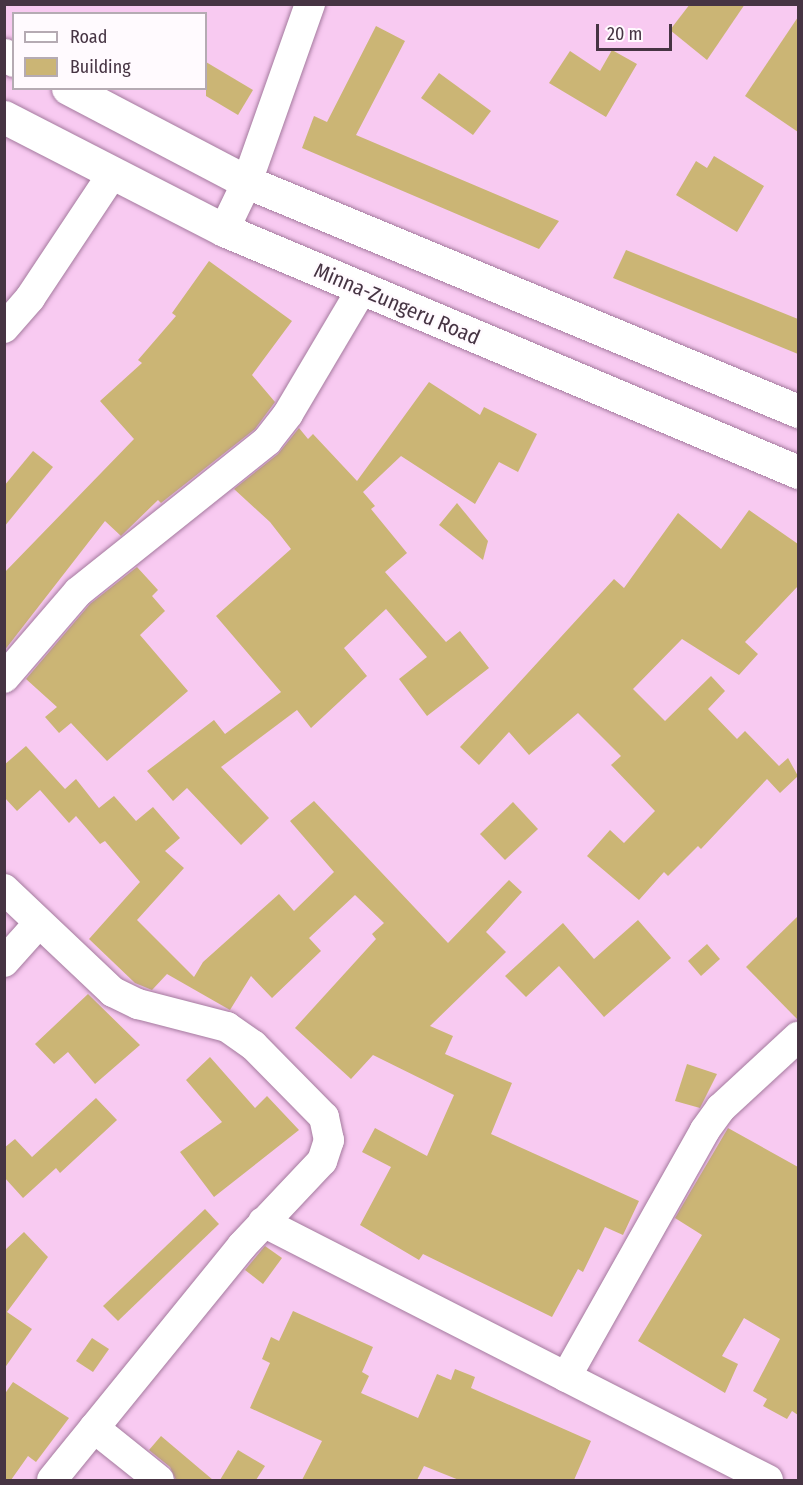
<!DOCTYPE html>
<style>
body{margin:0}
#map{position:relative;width:803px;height:1485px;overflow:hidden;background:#f8caf1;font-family:"Fira Sans Condensed",sans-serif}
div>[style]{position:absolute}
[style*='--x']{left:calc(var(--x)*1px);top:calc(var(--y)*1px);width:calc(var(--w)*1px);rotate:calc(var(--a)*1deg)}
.building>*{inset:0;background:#cbb575}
.roads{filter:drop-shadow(0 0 2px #a47a9e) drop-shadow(0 0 2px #a47a9e)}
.street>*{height:30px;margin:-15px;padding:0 15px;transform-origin:15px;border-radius:15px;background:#fff}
.primary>*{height:33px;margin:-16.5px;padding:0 16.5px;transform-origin:16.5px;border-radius:16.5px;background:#fff}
span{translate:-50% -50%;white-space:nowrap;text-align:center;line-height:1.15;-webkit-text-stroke:4.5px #fffafe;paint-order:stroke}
.street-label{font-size:21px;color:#463443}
.frame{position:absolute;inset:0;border:6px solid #463443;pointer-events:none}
.legend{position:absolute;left:12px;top:12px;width:195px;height:78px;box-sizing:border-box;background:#fffafe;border:2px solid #b5abb3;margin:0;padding:8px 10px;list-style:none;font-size:18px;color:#463443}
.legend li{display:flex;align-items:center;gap:12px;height:30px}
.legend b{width:30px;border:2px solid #b5abb3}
.scale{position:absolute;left:596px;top:24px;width:76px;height:27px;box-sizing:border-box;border:3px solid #463443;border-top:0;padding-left:8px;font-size:18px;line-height:21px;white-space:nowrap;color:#463443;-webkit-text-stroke:4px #fffafe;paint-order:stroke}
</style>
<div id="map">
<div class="building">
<div style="clip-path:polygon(690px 4px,745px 4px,707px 60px,670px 30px)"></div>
<div style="clip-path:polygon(798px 17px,798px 132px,745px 96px)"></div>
<div style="clip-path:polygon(376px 26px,405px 41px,356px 135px,559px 221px,539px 249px,302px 148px,314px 116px,327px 122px)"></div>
<div style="clip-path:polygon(612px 50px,637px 64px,606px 117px,549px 83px,570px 51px,600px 71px)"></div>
<div style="clip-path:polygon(206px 62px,253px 90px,238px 115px,206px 96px)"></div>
<div style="clip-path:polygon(439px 73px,491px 111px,473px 135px,421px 98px)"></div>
<div style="clip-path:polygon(714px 156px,764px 186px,737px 232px,676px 195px,696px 161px,707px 168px)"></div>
<div style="clip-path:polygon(626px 250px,798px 319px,798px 354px,613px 278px)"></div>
<div style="clip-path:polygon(209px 261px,292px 321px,252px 375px,275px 402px,255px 429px,161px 503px,158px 500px,121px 536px,105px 521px,4px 651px,4px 573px,134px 439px,100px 401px,142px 363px,138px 360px,176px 316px,172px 313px)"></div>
<div style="clip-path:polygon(429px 382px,480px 415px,484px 407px,537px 434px,518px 472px,499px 462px,475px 504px,401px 456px,363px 492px,375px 506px,371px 509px,407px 553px,385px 572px,446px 642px,460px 631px,489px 668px,427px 716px,399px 679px,427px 657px,386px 609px,344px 648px,367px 676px,311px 728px,297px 710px,221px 767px,269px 818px,241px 845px,187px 788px,173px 801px,147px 771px,214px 720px,225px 734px,281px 692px,216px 616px,291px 549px,270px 522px,234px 489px,278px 454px,299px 428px,308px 439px,313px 434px,357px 481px)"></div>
<div style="clip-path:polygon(33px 451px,53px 467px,4px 527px,4px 486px)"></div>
<div style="clip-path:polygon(457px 503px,488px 541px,483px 560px,439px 525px)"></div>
<div style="clip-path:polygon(749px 510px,798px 544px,798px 586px,745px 642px,758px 654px,739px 675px,682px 639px,633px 689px,665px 721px,711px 676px,725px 691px,708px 709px,737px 739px,745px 731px,779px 766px,788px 758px,798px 776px,780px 793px,767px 779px,701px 849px,698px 846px,668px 876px,664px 872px,639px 900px,587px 856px,610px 830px,624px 843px,655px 811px,611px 765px,621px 756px,578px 713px,529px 755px,509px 732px,479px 765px,460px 747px,614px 579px,624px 588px,678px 513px,721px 549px)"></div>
<div style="clip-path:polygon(137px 567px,158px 590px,152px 596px,165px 611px,140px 635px,188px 691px,107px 761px,71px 723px,59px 733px,45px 717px,57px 707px,26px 679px,90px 604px)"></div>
<div style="clip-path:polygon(26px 746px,65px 789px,76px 779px,99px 808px,114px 796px,136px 821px,153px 807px,180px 838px,165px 851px,184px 868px,137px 920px,194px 977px,203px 962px,279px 894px,294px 911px,334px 872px,290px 821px,314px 801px,448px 943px,509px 880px,522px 892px,486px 932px,506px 952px,430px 1026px,453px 1036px,445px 1054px,512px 1083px,491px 1134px,639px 1201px,623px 1235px,605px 1227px,583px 1272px,578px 1269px,552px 1317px,423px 1254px,419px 1260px,360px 1225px,391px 1167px,362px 1152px,375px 1128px,427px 1156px,454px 1095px,373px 1055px,351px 1079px,295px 1028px,376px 939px,372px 934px,384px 923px,355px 895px,309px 938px,321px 951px,272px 998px,251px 976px,230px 1010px,167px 974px,152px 990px,135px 983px,89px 939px,140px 882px,105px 841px,100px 844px,76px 816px,69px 823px,40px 790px,17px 811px,4px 797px,4px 765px)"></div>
<div style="clip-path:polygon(513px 802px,538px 829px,505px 860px,480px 834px)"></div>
<div style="clip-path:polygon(798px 916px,798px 1020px,746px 967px)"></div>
<div style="clip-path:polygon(638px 920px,671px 958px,604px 1017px,559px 966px,526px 997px,505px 976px,563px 923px,594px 959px)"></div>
<div style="clip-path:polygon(707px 944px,720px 959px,701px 976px,688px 961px)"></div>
<div style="clip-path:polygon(88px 994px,140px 1045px,95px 1084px,68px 1052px,54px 1064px,35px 1044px)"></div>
<div style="clip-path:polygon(210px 1057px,255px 1108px,267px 1096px,299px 1130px,214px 1197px,180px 1152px,222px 1122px,186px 1080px)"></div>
<div style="clip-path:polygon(687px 1064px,717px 1074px,700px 1108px,675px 1101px)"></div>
<div style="clip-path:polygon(96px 1098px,117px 1120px,60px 1173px,56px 1168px,23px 1198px,4px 1177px,4px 1148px,15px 1139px,32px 1157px)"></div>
<div style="clip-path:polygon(728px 1128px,798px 1167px,798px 1415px,792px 1411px,787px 1419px,763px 1406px,767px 1399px,753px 1391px,780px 1339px,744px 1318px,722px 1356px,738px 1364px,725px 1393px,638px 1341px,702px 1235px,675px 1218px)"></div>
<div style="clip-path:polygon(205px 1209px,219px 1224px,118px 1321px,103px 1306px)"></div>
<div style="clip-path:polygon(24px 1232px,48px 1257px,7px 1312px,32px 1329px,4px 1369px,4px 1251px)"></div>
<div style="clip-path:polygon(265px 1246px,282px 1258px,263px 1284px,245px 1270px)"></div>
<div style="clip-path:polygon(293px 1311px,373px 1347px,362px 1372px,369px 1376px,361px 1393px,418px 1418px,437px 1374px,451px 1380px,455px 1369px,475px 1377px,471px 1388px,591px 1441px,574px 1480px,459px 1480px,424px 1466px,417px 1480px,302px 1480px,322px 1441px,250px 1408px,270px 1363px,262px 1359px,271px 1337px,279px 1341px)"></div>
<div style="clip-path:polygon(92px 1338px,109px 1349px,93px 1372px,76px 1361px)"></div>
<div style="clip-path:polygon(13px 1382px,69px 1418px,36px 1462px,28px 1456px,11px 1480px,4px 1480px,4px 1395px)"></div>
<div style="clip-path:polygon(161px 1436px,213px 1480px,176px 1480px,170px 1467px,149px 1450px)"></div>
<div style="clip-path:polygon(238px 1450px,265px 1466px,256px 1480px,220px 1480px)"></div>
</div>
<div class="roads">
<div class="street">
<div style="--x:224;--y:230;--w:53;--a:-64.4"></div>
<div style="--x:247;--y:182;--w:189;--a:-70.5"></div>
<div style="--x:4;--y:328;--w:40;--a:-49"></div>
<div style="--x:30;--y:298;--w:150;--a:-56.4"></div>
<div style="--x:4;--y:678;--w:113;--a:-49.3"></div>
<div style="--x:78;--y:592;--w:242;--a:-38.6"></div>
<div style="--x:267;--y:441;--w:34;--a:-52"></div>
<div style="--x:288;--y:414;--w:145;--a:-59.4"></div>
<div style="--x:4;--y:889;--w:150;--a:43.4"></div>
<div style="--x:113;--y:992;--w:28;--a:26"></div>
<div style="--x:138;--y:1004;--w:92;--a:14.5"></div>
<div style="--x:227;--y:1027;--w:32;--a:35"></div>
<div style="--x:253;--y:1045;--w:101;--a:45.4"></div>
<div style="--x:324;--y:1117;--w:24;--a:78"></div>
<div style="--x:329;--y:1140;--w:22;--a:108"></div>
<div style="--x:322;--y:1161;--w:117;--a:133.3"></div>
<div style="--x:242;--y:1246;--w:301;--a:129.1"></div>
<div style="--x:4;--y:962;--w:51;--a:-48.2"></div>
<div style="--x:263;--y:1222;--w:567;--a:27.06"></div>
<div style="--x:566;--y:1377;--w:283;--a:-60.6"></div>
<div style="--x:705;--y:1130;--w:27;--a:-54"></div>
<div style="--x:721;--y:1108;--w:105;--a:-42.7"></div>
<div style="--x:94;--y:1428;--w:83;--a:38.7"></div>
</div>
<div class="primary">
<div style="--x:4;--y:55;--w:11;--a:27"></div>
<div style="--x:68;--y:88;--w:202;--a:27.7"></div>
<div style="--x:247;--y:182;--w:597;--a:22.57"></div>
<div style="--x:4;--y:117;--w:247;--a:27.2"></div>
<div style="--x:224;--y:230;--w:623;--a:22.86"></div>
</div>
</div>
<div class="street-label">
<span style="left:397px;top:304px;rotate:23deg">Minna-Zungeru Road</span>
</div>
<div class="frame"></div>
<ul class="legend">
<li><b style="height:8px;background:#fff"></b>Road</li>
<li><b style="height:16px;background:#cbb575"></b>Building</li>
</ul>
<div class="scale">20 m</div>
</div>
